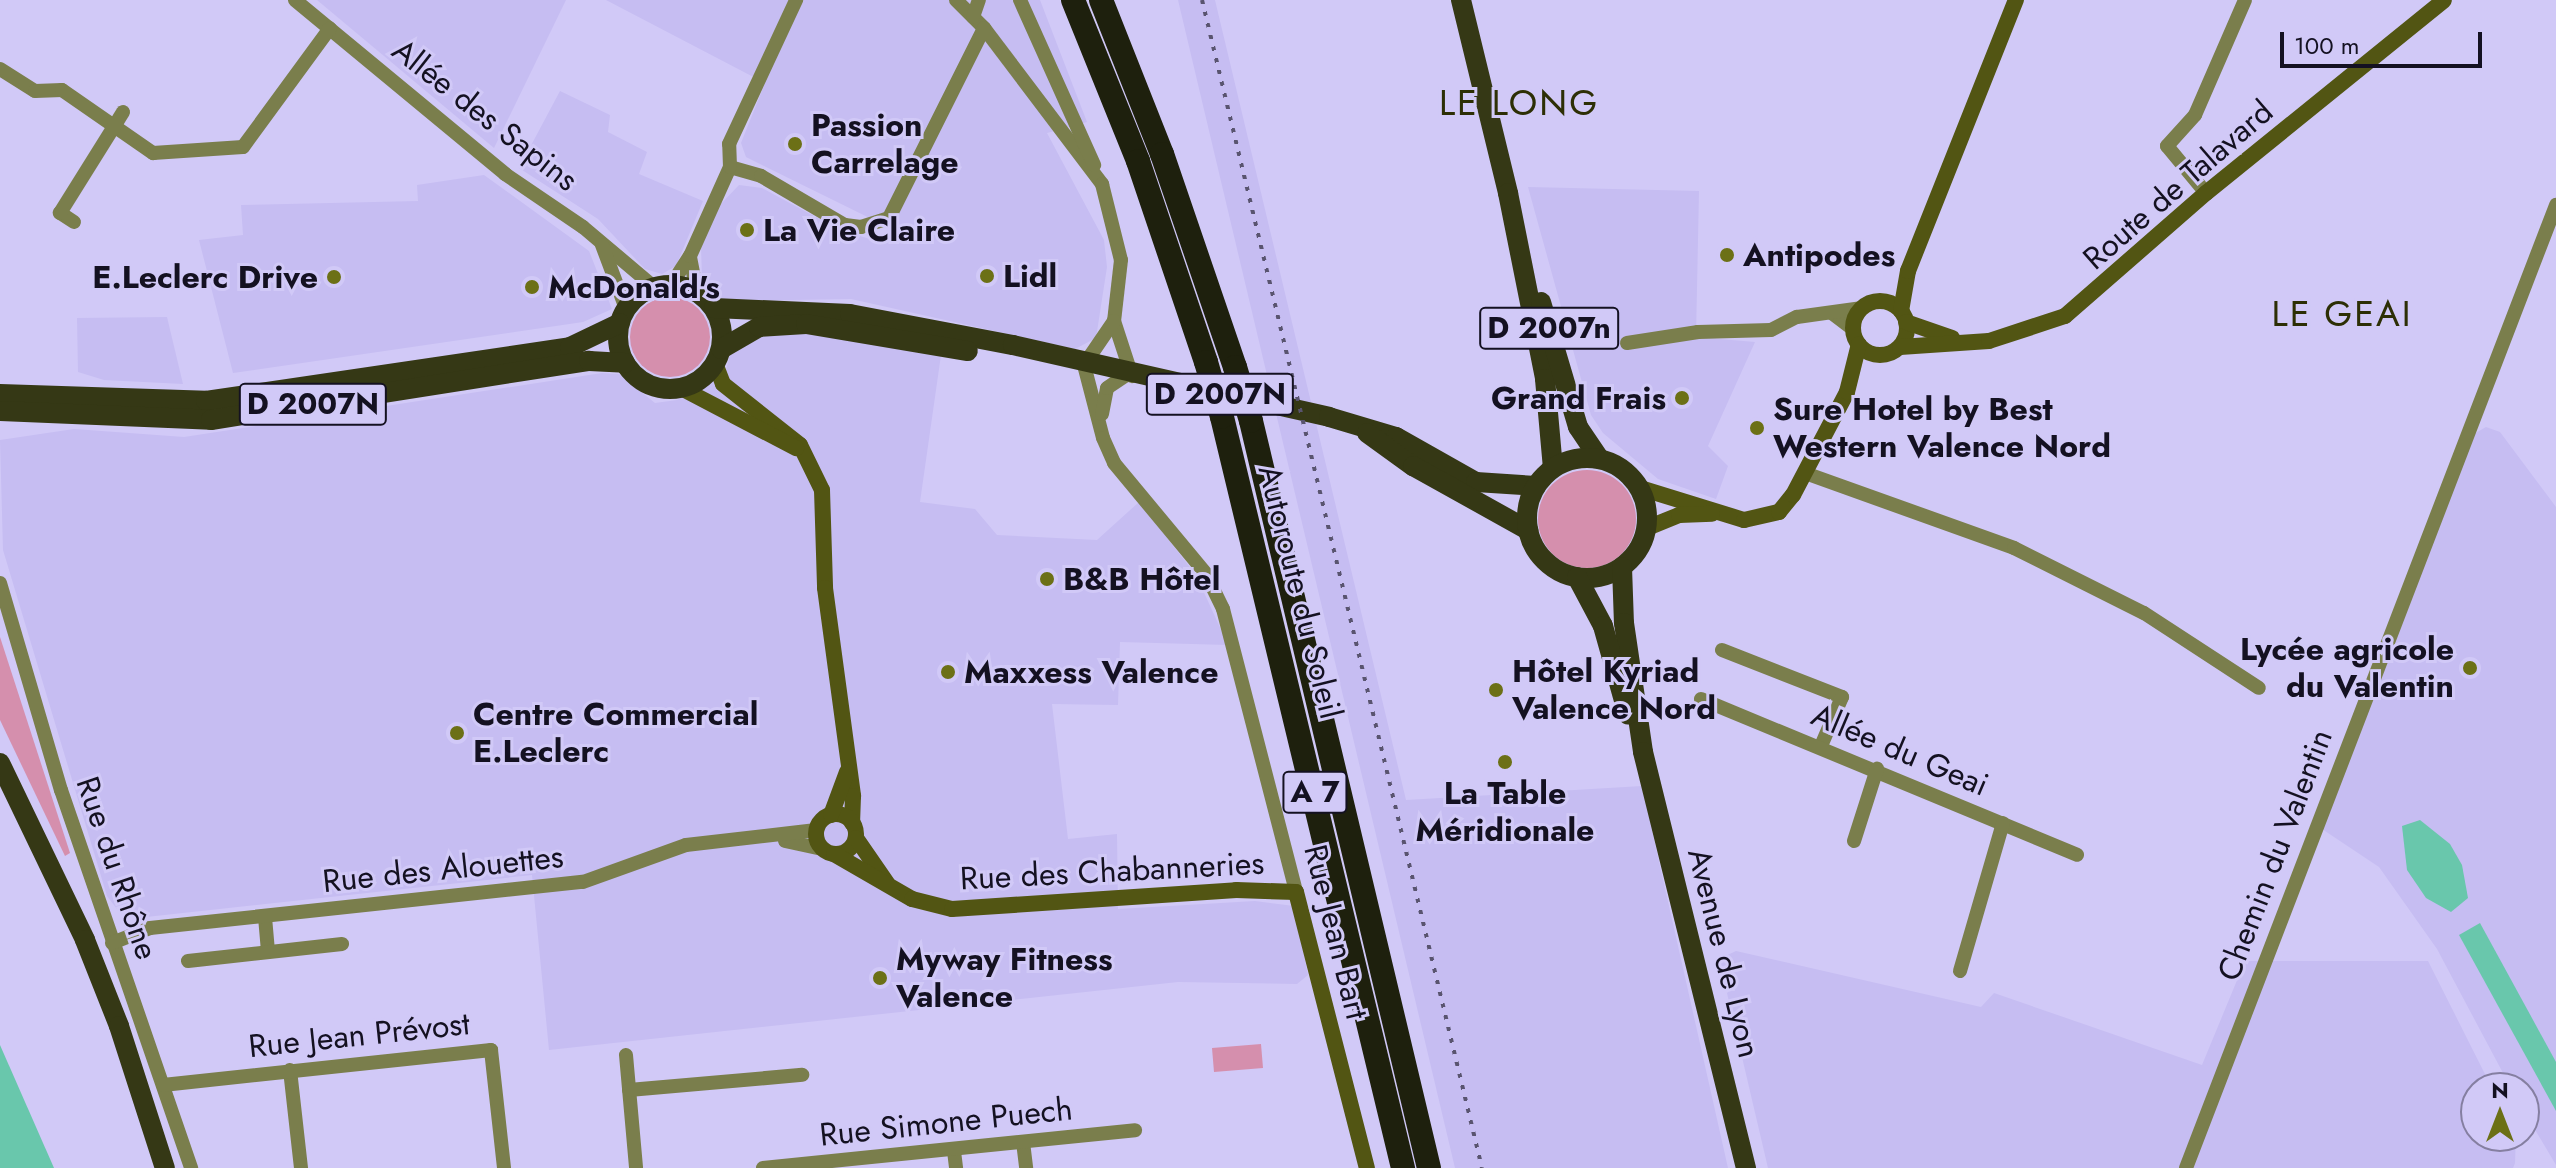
<!DOCTYPE html>
<meta charset="utf-8">
<style>
body{margin:0}
#map{position:relative;width:2556px;height:1168px;overflow:hidden;background:#d1c9f7;font-family:Jost,sans-serif}
div>[style]{position:absolute}
[style*='--x']{left:calc(var(--x)*1px);top:calc(var(--y)*1px);width:calc(var(--w)*1px);rotate:calc(var(--a)*1deg)}
.built>*{inset:0;background:#c6bdf2}
.green>*{inset:0;background:#d58fad}
.round{border-radius:50%}
.water>*{inset:0;background:#69c7ac}
.street>*{height:14px;margin:-7px;padding:0 7px;transform-origin:7px;border-radius:7px;background:#7a7e4c}
.secondary>*{height:16px;margin:-8px;padding:0 8px;transform-origin:8px;border-radius:8px;background:#525513}
.secondary>.ring{margin:-8px;padding:0;box-sizing:content-box;background:none;border:16px solid #525513;border-radius:50%}
.primary>*{height:20px;margin:-10px;padding:0 10px;transform-origin:10px;border-radius:10px;background:#353815}
.primary>.ring{margin:-10px;padding:0;box-sizing:content-box;background:none;border:20px solid #353815;border-radius:50%}
.highway>*{height:24px;margin:-12px;padding:0 12px;transform-origin:12px;border-radius:12px;background:#1e200d}
.rail>*{height:4px;margin-top:-2px;transform-origin:0;background:repeating-linear-gradient(90deg,#59546f 0 4px,transparent 0 12px)}
.highway-bridge>*{height:24px;margin:-12px;padding:0 12px;transform-origin:12px;border-radius:12px;background:#1e200d}
.dots>*{width:22px;height:22px;translate:-50% -50%;box-sizing:border-box;border:4px solid #d1c9f7;border-radius:50%}
span{translate:-50% -50%;white-space:nowrap;text-align:center;line-height:1.15;-webkit-text-stroke:6px #d1c9f7;paint-order:stroke}
.shield-label span{padding:2px 6px;background:#d1c9f7;border:2px solid;border-radius:6px;-webkit-text-stroke-width:0}
.shield-label{font-size:30px;color:#141121;font-weight:700}
.street-label{font-size:32px;color:#141121}
.poi-label{font-size:32px;color:#141121;font-weight:700}
.left{translate:0 -50%;text-align:left}
.right{translate:-100% -50%;text-align:right}
.quarter-label{font-size:36px;color:#2d2f05;letter-spacing:2px}
.north{position:absolute;left:2460px;top:1072px;width:80px;height:80px;box-sizing:border-box;background:#d1c9f7;border:2px solid #857fa1;border-radius:50%;rotate:0deg;font-size:22px;font-weight:700;line-height:32px;text-align:center;color:#141121}
.north::after{content:'';display:block;margin:auto;width:28px;height:36px;background:#6c7016;clip-path:polygon(50% 0,100% 100%,50% 72%,0 100%)}
.scale{position:absolute;left:2280px;top:32px;width:202px;height:36px;box-sizing:border-box;border:4px solid #141121;border-top:0;padding-left:10px;font-size:24px;line-height:28px;white-space:nowrap;color:#141121;-webkit-text-stroke:6px #d1c9f7;paint-order:stroke}
</style>
<div id="map">
<div class="built">
<div style="clip-path:polygon(317px 0,566px 0,494px 148px)"></div>
<div style="clip-path:polygon(606px 0,1040px 0,1087px 122px,1047px 133px,1104px 240px,1107px 267px,1096px 338px,1075px 349px,851px 299px,727px 301px,716px 296px,702px 278px,701px 247px,718px 207px,739px 185px,762px 188px,838px 229px,876px 241px,892px 229px,746px 157px,741px 143px,765px 83px)"></div>
<div style="clip-path:polygon(1178px 0,1215px 0,1406px 800px,1642px 786px,1728px 1168px,1455px 1168px)"></div>
<div style="clip-path:polygon(560px 91px,610px 115px,608px 132px,647px 152px,639px 174px,703px 201px,676px 266px,662px 274px,645px 269px,598px 219px,519px 168px)"></div>
<div style="clip-path:polygon(484px 175px,589px 251px,612px 309px,583px 322px,233px 373px,199px 240px,243px 235px,241px 205px,418px 201px,417px 185px)"></div>
<div style="clip-path:polygon(1528px 187px,1699px 191px,1696px 337px,1755px 342px,1708px 446px,1728px 466px,1716px 499px,1658px 479px,1603px 433px,1591px 415px)"></div>
<div style="clip-path:polygon(167px 317px,183px 384px,104px 380px,78px 372px,77px 318px)"></div>
<div style="clip-path:polygon(772px 333px,810px 334px,941px 355px,920px 502px,975px 509px,997px 535px,1097px 540px,1139px 502px,1196px 575px,1228px 645px,1120px 642px,1118px 705px,1052px 704px,1068px 839px,1117px 834px,1118px 909px,1255px 901px,1294px 906px,1308px 975px,1297px 984px,1178px 982px,549px 1050px,532px 875px,146px 917px,120px 913px,107px 896px,3px 550px,0 440px,74px 429px,184px 437px,602px 373px,619px 374px,655px 403px,677px 400px,725px 374px,730px 354px,750px 340px)"></div>
<div style="clip-path:polygon(2486px 427px,2500px 432px,2556px 507px,2556px 1165px,2524px 1111px,2524px 1088px,2511px 1088px,2437px 949px,2379px 867px,2322px 829px,2472px 435px)"></div>
<div style="clip-path:polygon(1736px 951px,1981px 1007px,1994px 993px,2202px 1065px,2245px 961px,2428px 961px,2492px 1088px,2476px 1088px,2476px 1136px,2516px 1136px,2515px 1163px,2513px 1168px,1768px 1168px,1719px 959px)"></div>
</div>
<div class="green">
<div class="round" style="left:630px;top:297px;width:80px;height:80px"></div>
<div class="round" style="left:1538px;top:470px;width:98px;height:98px"></div>
<div style="clip-path:polygon(0 637px,70px 853px,65px 856px,0 720px)"></div>
<div style="clip-path:polygon(1261px 1044px,1263px 1068px,1214px 1072px,1212px 1048px)"></div>
</div>
<div class="water">
<div style="clip-path:polygon(2420px 820px,2450px 844px,2462px 865px,2468px 898px,2451px 912px,2426px 898px,2407px 870px,2402px 826px)"></div>
<div style="clip-path:polygon(2480px 923px,2556px 1062px,2556px 1111px,2459px 935px)"></div>
<div style="clip-path:polygon(0 1045px,54px 1168px,0 1168px)"></div>
</div>
<div class="street">
<div style="--x:295;--y:0;--w:273;--a:39.6"></div>
<div style="--x:505;--y:174;--w:94;--a:34.2"></div>
<div style="--x:583;--y:227;--w:93;--a:40.2"></div>
<div style="--x:956;--y:0;--w:40;--a:45"></div>
<div style="--x:984;--y:28;--w:196;--a:52.9"></div>
<div style="--x:1102;--y:184;--w:78;--a:76"></div>
<div style="--x:1121;--y:260;--w:61;--a:96.5"></div>
<div style="--x:1114;--y:321;--w:58;--a:71.9"></div>
<div style="--x:1020;--y:0;--w:181;--a:65.8"></div>
<div style="--x:973;--y:17;--w:18;--a:-71"></div>
<div style="--x:0;--y:69;--w:41;--a:32.2"></div>
<div style="--x:35;--y:91;--w:27;--a:-2"></div>
<div style="--x:62;--y:90;--w:111;--a:34.7"></div>
<div style="--x:153;--y:153;--w:90;--a:-3.8"></div>
<div style="--x:243;--y:147;--w:147;--a:-53.8"></div>
<div style="--x:730;--y:167;--w:32;--a:16"></div>
<div style="--x:761;--y:176;--w:97;--a:30.3"></div>
<div style="--x:845;--y:225;--w:16;--a:7"></div>
<div style="--x:861;--y:227;--w:29;--a:-18"></div>
<div style="--x:889;--y:218;--w:212;--a:-63.4"></div>
<div style="--x:2206;--y:193;--w:61;--a:-129.7"></div>
<div style="--x:2167;--y:146;--w:42;--a:-47.9"></div>
<div style="--x:2195;--y:115;--w:125;--a:-66.5"></div>
<div style="--x:74;--y:222;--w:17;--a:-147"></div>
<div style="--x:60;--y:213;--w:119;--a:-58"></div>
<div style="--x:602;--y:245;--w:68;--a:69.4"></div>
<div style="--x:690;--y:257;--w:36;--a:79"></div>
<div style="--x:671;--y:285;--w:35;--a:-57"></div>
<div style="--x:690;--y:256;--w:98;--a:-65.8"></div>
<div style="--x:730;--y:167;--w:23;--a:-92"></div>
<div style="--x:729;--y:144;--w:159;--a:-65"></div>
<div style="--x:1833;--y:314;--w:26;--a:37"></div>
<div style="--x:1114;--y:321;--w:53;--a:124.3"></div>
<div style="--x:1084;--y:365;--w:75;--a:75.4"></div>
<div style="--x:1103;--y:438;--w:27;--a:66"></div>
<div style="--x:1114;--y:463;--w:144;--a:50.3"></div>
<div style="--x:1206;--y:574;--w:39;--a:64"></div>
<div style="--x:1223;--y:609;--w:292;--a:75.5"></div>
<div style="--x:1627;--y:343;--w:72;--a:-8.8"></div>
<div style="--x:1698;--y:332;--w:73;--a:-1.6"></div>
<div style="--x:1771;--y:330;--w:29;--a:-27"></div>
<div style="--x:1797;--y:317;--w:66;--a:-7.9"></div>
<div style="--x:1102;--y:414;--w:26;--a:-79"></div>
<div style="--x:1107;--y:388;--w:23;--a:-34"></div>
<div style="--x:1805;--y:473;--w:222;--a:19.7"></div>
<div style="--x:2014;--y:548;--w:145;--a:26.6"></div>
<div style="--x:2144;--y:613;--w:137;--a:33.1"></div>
<div style="--x:0;--y:583;--w:216;--a:73.6"></div>
<div style="--x:61;--y:790;--w:400;--a:71"></div>
<div style="--x:1722;--y:650;--w:129;--a:21.4"></div>
<div style="--x:1842;--y:697;--w:53;--a:113.2"></div>
<div style="--x:1701;--y:699;--w:407;--a:22.5"></div>
<div style="--x:785;--y:841;--w:39;--a:12"></div>
<div style="--x:1854;--y:841;--w:76;--a:-72.3"></div>
<div style="--x:265;--y:917;--w:35;--a:85"></div>
<div style="--x:112;--y:943;--w:41;--a:-21.5"></div>
<div style="--x:150;--y:928;--w:435;--a:-6.1"></div>
<div style="--x:583;--y:882;--w:109;--a:-19.8"></div>
<div style="--x:686;--y:845;--w:131;--a:-6.6"></div>
<div style="--x:188;--y:961;--w:155;--a:-6.3"></div>
<div style="--x:1960;--y:971;--w:154;--a:-73.8"></div>
<div style="--x:626;--y:1055;--w:113;--a:84.9"></div>
<div style="--x:290;--y:1070;--w:99;--a:83.6"></div>
<div style="--x:163;--y:1085;--w:330;--a:-6.1"></div>
<div style="--x:491;--y:1050;--w:119;--a:83.7"></div>
<div style="--x:629;--y:1090;--w:174;--a:-5"></div>
<div style="--x:1023;--y:1142;--w:26;--a:83"></div>
<div style="--x:954;--y:1151;--w:17;--a:83"></div>
<div style="--x:763;--y:1168;--w:374;--a:-5.8"></div>
<div style="--x:2186;--y:1168;--w:1032;--a:-68.98"></div>
</div>
<div class="secondary">
<div class="ring" style="left:1853px;top:301px;width:38px;height:38px"></div>
<div style="--x:1901;--y:311;--w:41;--a:-80.1"></div>
<div style="--x:1908;--y:271;--w:292;--a:-68.3"></div>
<div style="--x:1906;--y:322;--w:49;--a:19.2"></div>
<div style="--x:1900;--y:347;--w:89;--a:-3.9"></div>
<div style="--x:1989;--y:341;--w:80;--a:-18.2"></div>
<div style="--x:2065;--y:316;--w:187;--a:-41.1"></div>
<div style="--x:2206;--y:193;--w:306;--a:-39"></div>
<div style="--x:715;--y:363;--w:22;--a:69"></div>
<div style="--x:723;--y:384;--w:98;--a:38.4"></div>
<div style="--x:800;--y:445;--w:50;--a:63.9"></div>
<div style="--x:822;--y:490;--w:98;--a:88.2"></div>
<div style="--x:825;--y:588;--w:210;--a:82.3"></div>
<div style="--x:853;--y:796;--w:27;--a:92"></div>
<div style="--x:681;--y:388;--w:130;--a:27.6"></div>
<div style="--x:1640;--y:488;--w:109;--a:17.1"></div>
<div style="--x:1744;--y:520;--w:36;--a:-13"></div>
<div style="--x:1779;--y:512;--w:22;--a:-51"></div>
<div style="--x:1793;--y:495;--w:116;--a:-62.3"></div>
<div style="--x:1847;--y:392;--w:49;--a:-76"></div>
<div style="--x:1647;--y:528;--w:35;--a:-22"></div>
<div style="--x:1679;--y:515;--w:33;--a:-2"></div>
<div class="ring" style="left:816px;top:814px;width:24px;height:24px"></div>
<div style="--x:831;--y:815;--w:46;--a:-69.6"></div>
<div style="--x:856;--y:838;--w:55;--a:55.4"></div>
<div style="--x:834;--y:854;--w:90;--a:30"></div>
<div style="--x:912;--y:899;--w:41;--a:14"></div>
<div style="--x:952;--y:909;--w:285;--a:-3.8"></div>
<div style="--x:1236;--y:890;--w:60;--a:1.9"></div>
<div style="--x:1296;--y:892;--w:285;--a:75.6"></div>
</div>
<div class="primary">
<div style="--x:1461;--y:0;--w:199;--a:76.3"></div>
<div style="--x:1508;--y:193;--w:190;--a:78.7"></div>
<div style="--x:1545;--y:379;--w:89;--a:84.9"></div>
<div class="ring" style="left:618px;top:285px;width:84px;height:84px"></div>
<div style="--x:1541;--y:302;--w:130;--a:73.5"></div>
<div style="--x:1578;--y:427;--w:37;--a:56"></div>
<div style="--x:714;--y:308;--w:136;--a:2.5"></div>
<div style="--x:850;--y:314;--w:166;--a:10.8"></div>
<div style="--x:1013;--y:345;--w:324;--a:12.8"></div>
<div style="--x:1329;--y:417;--w:70;--a:16.6"></div>
<div style="--x:1396;--y:437;--w:92;--a:29.4"></div>
<div style="--x:1476;--y:482;--w:60;--a:3.8"></div>
<div style="--x:721;--y:349;--w:44;--a:-30.1"></div>
<div style="--x:759;--y:327;--w:47;--a:-3.7"></div>
<div style="--x:806;--y:324;--w:164;--a:9.5"></div>
<div style="--x:0;--y:394;--w:206;--a:1.9"></div>
<div style="--x:206;--y:401;--w:368;--a:-8.4"></div>
<div style="--x:570;--y:347;--w:55;--a:-25.6"></div>
<div style="--x:0;--y:411;--w:211;--a:2.4"></div>
<div style="--x:211;--y:420;--w:383;--a:-8.9"></div>
<div style="--x:589;--y:361;--w:36;--a:3"></div>
<div style="--x:1367;--y:433;--w:57;--a:35.7"></div>
<div style="--x:1413;--y:466;--w:132;--a:29.1"></div>
<div class="ring" style="left:1527px;top:458px;width:100px;height:100px"></div>
<div style="--x:1622;--y:567;--w:56;--a:88"></div>
<div style="--x:1624;--y:623;--w:130;--a:81.6"></div>
<div style="--x:1643;--y:752;--w:429;--a:76.1"></div>
<div style="--x:1577;--y:577;--w:55;--a:62"></div>
<div style="--x:1603;--y:626;--w:92;--a:74.3"></div>
<div style="--x:0;--y:763;--w:196;--a:64.3"></div>
<div style="--x:85;--y:940;--w:92;--a:68.4"></div>
<div style="--x:119;--y:1026;--w:149;--a:72.1"></div>
</div>
<div class="highway">
<div style="--x:1073;--y:0;--w:174;--a:68"></div>
<div style="--x:1138;--y:161;--w:212;--a:71.3"></div>
<div style="--x:1101;--y:0;--w:166;--a:68.4"></div>
<div style="--x:1162;--y:154;--w:225;--a:71.1"></div>
<div style="--x:1222;--y:417;--w:773;--a:76.45"></div>
<div style="--x:1251;--y:421;--w:768;--a:76.6"></div>
</div>
<div class="rail">
<div style="--x:1202;--y:0;--w:1201;--a:76.52"></div>
</div>
<div class="highway-bridge">
<div style="--x:1206;--y:362;--w:57;--a:73.8"></div>
<div style="--x:1235;--y:367;--w:56;--a:73.5"></div>
</div>
<div class="dots">
<div style="left:795px;top:144px;background:#6c7016"></div>
<div style="left:747px;top:230px;background:#6c7016"></div>
<div style="left:1727px;top:255px;background:#6c7016"></div>
<div style="left:987px;top:276px;background:#6c7016"></div>
<div style="left:334px;top:277px;background:#6c7016"></div>
<div style="left:532px;top:287px;background:#6c7016"></div>
<div style="left:1682px;top:398px;background:#6c7016"></div>
<div style="left:1757px;top:428px;background:#6c7016"></div>
<div style="left:1047px;top:579px;background:#6c7016"></div>
<div style="left:2470px;top:668px;background:#6c7016"></div>
<div style="left:948px;top:672px;background:#6c7016"></div>
<div style="left:1496px;top:690px;background:#6c7016"></div>
<div style="left:457px;top:733px;background:#6c7016"></div>
<div style="left:1505px;top:762px;background:#6c7016"></div>
<div style="left:880px;top:978px;background:#6c7016"></div>
</div>
<div class="shield-label">
<span style="left:1549px;top:328px">D 2007n</span>
<span style="left:1220px;top:394px">D 2007N</span>
<span style="left:313px;top:404px">D 2007N</span>
<span style="left:1315px;top:792px">A 7</span>
</div>
<div class="street-label">
<span style="left:485px;top:115px;rotate:38deg">Allée des Sapins</span>
<span style="left:2178px;top:185px;rotate:-41deg">Route de Talavard</span>
<span style="left:1300px;top:592px;rotate:76deg">Autoroute du Soleil</span>
<span style="left:1900px;top:750px;rotate:23deg">Allée du Geai</span>
<span style="left:2275px;top:855px;rotate:-69deg">Chemin du Valentin</span>
<span style="left:117px;top:868px;rotate:71deg">Rue du Rhône</span>
<span style="left:443px;top:869px;rotate:-6deg">Rue des Alouettes</span>
<span style="left:1112px;top:871px;rotate:-3deg">Rue des Chabanneries</span>
<span style="left:1336px;top:932px;rotate:76deg">Rue Jean Bart</span>
<span style="left:1724px;top:953px;rotate:76deg">Avenue de Lyon</span>
<span style="left:359px;top:1035px;rotate:-6deg">Rue Jean Prévost</span>
<span style="left:946px;top:1122px;rotate:-6deg">Rue Simone Puech</span>
</div>
<div class="poi-label">
<span class="left" style="left:811px;top:144px">Passion<br>Carrelage</span>
<span class="left" style="left:763px;top:230px">La Vie Claire</span>
<span class="left" style="left:1743px;top:255px">Antipodes</span>
<span class="left" style="left:1003px;top:276px">Lidl</span>
<span class="right" style="left:318px;top:277px">E.Leclerc Drive</span>
<span class="left" style="left:548px;top:287px">McDonald's</span>
<span class="right" style="left:1666px;top:398px">Grand Frais</span>
<span class="left" style="left:1773px;top:428px">Sure Hotel by Best<br>Western Valence Nord</span>
<span class="left" style="left:1063px;top:579px">B&amp;B Hôtel</span>
<span class="right" style="left:2454px;top:668px">Lycée agricole<br>du Valentin</span>
<span class="left" style="left:964px;top:672px">Maxxess Valence</span>
<span class="left" style="left:1512px;top:690px">Hôtel Kyriad<br>Valence Nord</span>
<span class="left" style="left:473px;top:733px">Centre Commercial<br>E.Leclerc</span>
<span style="left:1505px;top:812px">La Table<br>Méridionale</span>
<span class="left" style="left:896px;top:978px">Myway Fitness<br>Valence</span>
</div>
<div class="quarter-label">
<span style="left:1519px;top:103px">LE LONG</span>
<span style="left:2342px;top:314px">LE GEAI</span>
</div>
<div class="north">N</div>
<div class="scale">100 m</div>
</div>
